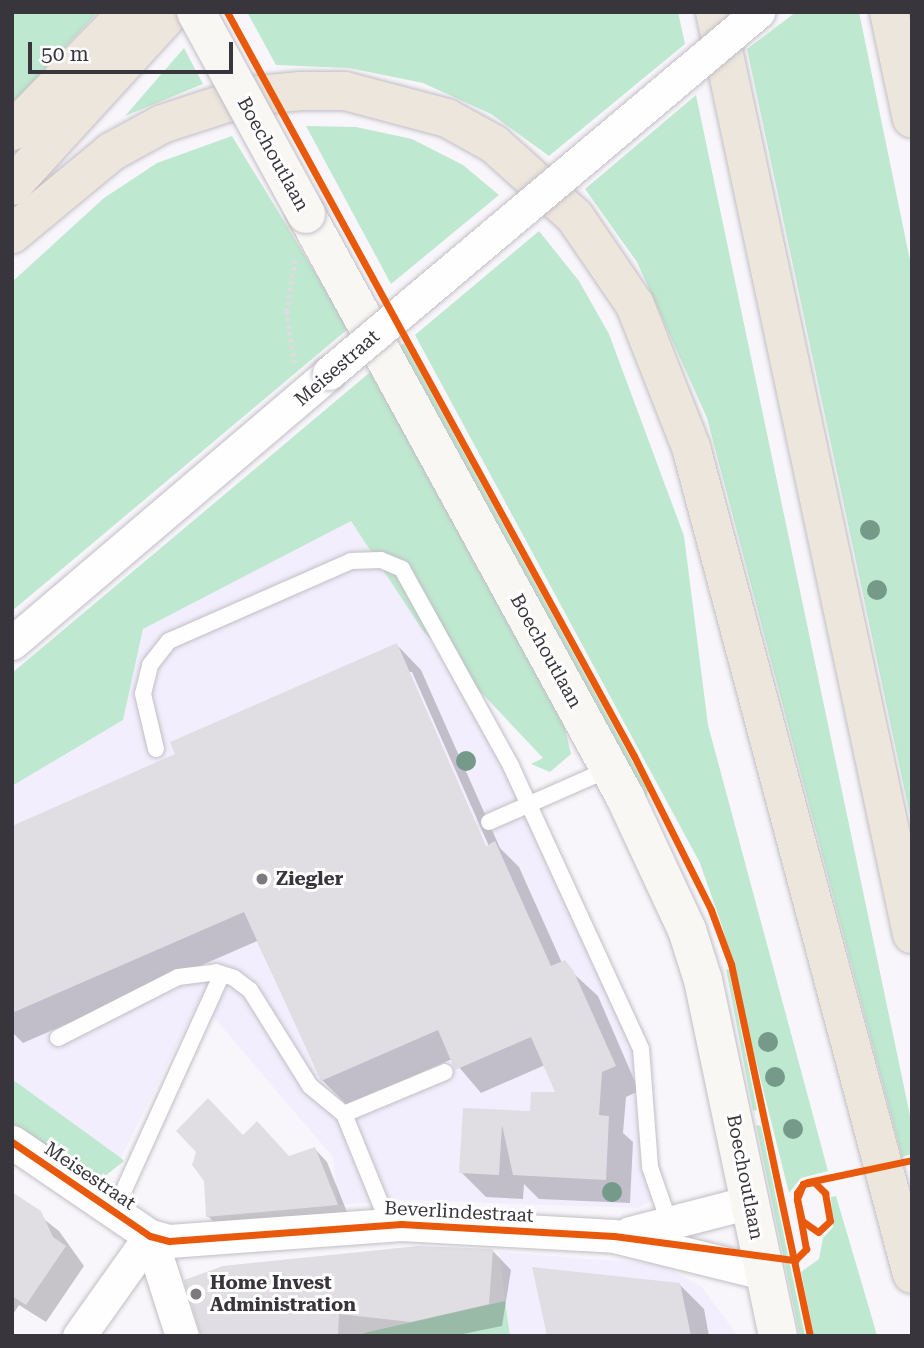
<!DOCTYPE html>
<style>
body{margin:0}
#map{position:relative;width:924px;height:1348px;overflow:hidden;background:#f8f6fb;font-family:"Roboto Serif",serif}
div>[style]{position:absolute}
[style*='--x']{left:calc(var(--x)*1px);top:calc(var(--y)*1px);width:calc(var(--w)*1px);rotate:calc(var(--a)*1deg)}
.commercial>*{inset:0;background:#f2eefd}
.green>*{inset:0;background:#bee9d0}
.shadow>*{inset:0;background:#0003}
.building>*{inset:0;background:#e0dee3}
.path>*{height:4.5px;margin-top:-2.25px;transform-origin:0;background:repeating-linear-gradient(90deg,#dddcde 0 3.5px,transparent 0 7px)}
.roads{filter:drop-shadow(0 0 2px #c1bec4) drop-shadow(0 0 2px #c1bec4)}
.service>*{height:16px;margin:-8px;padding:0 8px;transform-origin:8px;border-radius:8px;background:#fefefe}
.minor>*{height:33px;margin:-16.5px;padding:0 16.5px;transform-origin:16.5px;border-radius:16.5px;background:#fefefe}
.secondary>*{height:38px;margin:-19px;padding:0 19px;transform-origin:19px;border-radius:19px;background:#f9f7f4}
.motorway>*{height:38px;margin:-19px;padding:0 19px;transform-origin:19px;border-radius:19px;background:#ede6dd}
.bridges{filter:drop-shadow(0 0 2px #c1bec4) drop-shadow(0 0 2px #c1bec4)}
.minor-bridge>*{height:33px;margin:-16.5px;padding:0 16.5px;transform-origin:16.5px;border-radius:16.5px;background:#fefefe}
.secondary-bridge>*{height:38px;margin:-19px;padding:0 19px;transform-origin:19px;border-radius:19px;background:#f9f7f4}
.cycleway>*{height:7px;margin:-3.5px;padding:0 3.5px;transform-origin:3.5px;border-radius:3.5px;background:#e8590c}
.trees>*{width:20px;height:20px;margin:-10px;border-radius:50%;background:#759a8a}
.dots>*{width:19px;height:19px;translate:-50% -50%;box-sizing:border-box;border:4px solid #fff;border-radius:50%}
span{translate:-50% -50%;white-space:nowrap;text-align:center;line-height:1.15;-webkit-text-stroke:6px #fff;paint-order:stroke}
.street-label{font-size:19px;color:#39353c}
.poi-label{font-size:19px;color:#39353c;font-weight:700}
.left{translate:0 -50%;text-align:left}
.frame{position:absolute;inset:0;border:14px solid #39353c;pointer-events:none}
.scale{position:absolute;left:28px;top:42px;width:205px;height:32px;box-sizing:border-box;border:4px solid #39353c;border-top:0;padding-left:9px;font-size:21px;line-height:24px;white-space:nowrap;color:#39353c;-webkit-text-stroke:5px #fff;paint-order:stroke}
</style>
<div id="map">
<div class="commercial">
<div style="clip-path:polygon(351px 520px,516px 775px,632px 1031px,666px 1192px,638px 1208px,397px 1200px,338px 1205px,333px 1157px,199px 1000px,121px 1158px,12px 1079px,12px 786px,123px 720px,143px 629px)"></div>
<div style="clip-path:polygon(499px 1252px,659px 1264px,701px 1286px,738px 1336px,510px 1336px)"></div>
</div>
<div class="green">
<div style="clip-path:polygon(12px 12px,98px 12px,12px 104px)"></div>
<div style="clip-path:polygon(247px 12px,678px 12px,685px 44px,549px 156px,491px 114px,423px 83px,349px 68px,276px 65px)"></div>
<div style="clip-path:polygon(796px 12px,859px 12px,912px 270px,912px 825px,747px 49px)"></div>
<div style="clip-path:polygon(184px 48px,203px 84px,125px 116px)"></div>
<div style="clip-path:polygon(696px 95px,912px 1125px,912px 1154px,902px 1157px,707px 418px,637px 262px,585px 189px)"></div>
<div style="clip-path:polygon(306px 126px,356px 127px,412px 139px,463px 165px,499px 195px,391px 284px)"></div>
<div style="clip-path:polygon(232px 136px,349px 328px,12px 611px,12px 282px,104px 198px,157px 163px)"></div>
<div style="clip-path:polygon(539px 231px,579px 281px,609px 334px,684px 536px,708px 725px,828px 1171px,801px 1178px,789px 1193px,723px 929px,700px 863px,415px 335px)"></div>
<div style="clip-path:polygon(404px 343px,648px 790px,645px 804px,396px 350px)"></div>
<div style="clip-path:polygon(375px 368px,560px 707px,571px 754px,550px 772px,531px 764px,543px 758px,423px 631px,351px 521px,143px 629px,123px 720px,12px 786px,12px 673px)"></div>
<div style="clip-path:polygon(726px 969px,729px 970px,757px 1110px,753px 1111px)"></div>
<div style="clip-path:polygon(12px 1079px,121px 1158px,124px 1161px,100px 1180px,12px 1125px)"></div>
<div style="clip-path:polygon(756px 1125px,761px 1126px,805px 1336px,800px 1336px)"></div>
<div style="clip-path:polygon(836px 1196px,872px 1318px,877px 1336px,814px 1336px,801px 1272px,819px 1259px,823px 1238px,833px 1227px,831px 1197px)"></div>
<div style="clip-path:polygon(505px 1301px,510px 1336px,364px 1336px,364px 1333px)"></div>
</div>
<div class="shadow">
<div style="clip-path:polygon(evenodd,397px 645px,421px 670px,500px 848px,519px 867px,562px 963px,598px 996px,639px 1091px,626px 1097px,623px 1133px,633px 1142px,630px 1203px,539px 1199px,524px 1184px,523px 1199px,486px 1197px,461px 1172px,465px 1110px,532px 1113px,558px 1094px,545px 1065px,481px 1093px,452px 1059px,347px 1105px,322px 1080px,257px 941px,23px 1043px,12px 1032px,12px 828px,178px 755px,397px 645px,408px 672px,412px 672px,492px 853px,488px 854px,408px 672px)"></div>
<div style="clip-path:polygon(243px 1137px,290px 1158px,315px 1149px,327px 1162px,349px 1217px,220px 1229px,208px 1216px)"></div>
<div style="clip-path:polygon(12px 1194px,59px 1231px,84px 1266px,46px 1322px,19px 1305px,12px 1316px)"></div>
<div style="clip-path:polygon(493px 1251px,511px 1270px,502px 1326px,453px 1336px,205px 1336px)"></div>
<div style="clip-path:polygon(679px 1284px,704px 1309px,709px 1336px,548px 1336px)"></div>
</div>
<div class="building">
<div style="clip-path:polygon(397px 643px,486px 846px,495px 841px,551px 966px,565px 960px,573px 970px,616px 1066px,602px 1072px,599px 1115px,609px 1116px,606px 1180px,513px 1175px,502px 1125px,499px 1175px,459px 1173px,463px 1108px,530px 1111px,531px 1092px,555px 1092px,531px 1037px,455px 1070px,438px 1030px,321px 1081px,244px 912px,12px 1013px,12px 826px,175px 754px,170px 742px)"></div>
<div style="clip-path:polygon(208px 1098px,243px 1135px,257px 1121px,289px 1156px,315px 1147px,338px 1205px,206px 1217px,204px 1181px,192px 1165px,196px 1152px,176px 1131px)"></div>
<div style="clip-path:polygon(12px 1192px,41px 1211px,53px 1237px,66px 1246px,26px 1305px,12px 1296px)"></div>
<div style="clip-path:polygon(418px 1246px,493px 1249px,489px 1304px,411px 1322px,339px 1314px,338px 1336px,201px 1336px,184px 1280px,223px 1266px)"></div>
<div style="clip-path:polygon(532px 1267px,680px 1283px,691px 1336px,547px 1336px)"></div>
</div>
<div class="path">
<div style="--x:295;--y:260;--w:52;--a:98.9"></div>
<div style="--x:287;--y:311;--w:55;--a:81.6"></div>
</div>
<div class="roads">
<div class="service">
<div style="--x:156;--y:749;--w:57;--a:-103.3"></div>
<div style="--x:143;--y:694;--w:30;--a:-76"></div>
<div style="--x:150;--y:665;--w:31;--a:-52"></div>
<div style="--x:169;--y:641;--w:199;--a:-23.7"></div>
<div style="--x:351;--y:561;--w:30;--a:-2"></div>
<div style="--x:381;--y:560;--w:23;--a:23"></div>
<div style="--x:402;--y:569;--w:225;--a:61"></div>
<div style="--x:511;--y:766;--w:311;--a:65.3"></div>
<div style="--x:641;--y:1049;--w:118;--a:85.6"></div>
<div style="--x:650;--y:1167;--w:61;--a:71"></div>
<div style="--x:489;--y:822;--w:131;--a:-23.8"></div>
<div style="--x:58;--y:1038;--w:135;--a:-26.9"></div>
<div style="--x:178;--y:977;--w:38;--a:-7"></div>
<div style="--x:216;--y:972;--w:19;--a:18"></div>
<div style="--x:234;--y:978;--w:20;--a:37"></div>
<div style="--x:250;--y:990;--w:113;--a:58"></div>
<div style="--x:310;--y:1086;--w:44;--a:39.5"></div>
<div style="--x:344;--y:1114;--w:119;--a:67.8"></div>
<div style="--x:344;--y:1114;--w:109;--a:-22.6"></div>
<div style="--x:114;--y:1212;--w:261;--a:-65.6"></div>
</div>
<div class="minor">
<div style="--x:12;--y:643;--w:416;--a:-40.4"></div>
<div style="--x:12;--y:1142;--w:167;--a:34.3"></div>
<div style="--x:150;--y:1236;--w:20;--a:15"></div>
<div style="--x:169;--y:1241;--w:233;--a:-4.2"></div>
<div style="--x:401;--y:1224;--w:213;--a:3.2"></div>
<div style="--x:614;--y:1236;--w:154;--a:13.9"></div>
<div style="--x:630;--y:1233;--w:124;--a:-14.5"></div>
<div style="--x:150;--y:1236;--w:105;--a:72.3"></div>
<div style="--x:79;--y:1336;--w:123;--a:-54.6"></div>
</div>
<div class="secondary">
<div style="--x:306;--y:214;--w:665;--a:61.31"></div>
<div style="--x:625;--y:797;--w:147;--a:65"></div>
<div style="--x:687;--y:930;--w:52;--a:72.3"></div>
<div style="--x:703;--y:980;--w:364;--a:78.1"></div>
</div>
<div class="motorway">
<div style="--x:715;--y:12;--w:943;--a:77.94"></div>
<div style="--x:889;--y:12;--w:109;--a:77.9"></div>
<div style="--x:12;--y:131;--w:166;--a:-45.7"></div>
<div style="--x:12;--y:186;--w:236;--a:-47.6"></div>
<div style="--x:12;--y:234;--w:129;--a:-39.6"></div>
<div style="--x:111;--y:152;--w:58;--a:-28.8"></div>
<div style="--x:162;--y:124;--w:90;--a:-18"></div>
<div style="--x:248;--y:96;--w:53;--a:-5.4"></div>
<div style="--x:301;--y:91;--w:44;--a:0"></div>
<div style="--x:345;--y:91;--w:106;--a:14.8"></div>
<div style="--x:447;--y:118;--w:54;--a:29"></div>
<div style="--x:494;--y:144;--w:109;--a:42"></div>
<div style="--x:575;--y:217;--w:107;--a:55.7"></div>
<div style="--x:635;--y:305;--w:153;--a:68.5"></div>
<div style="--x:691;--y:447;--w:856;--a:75.04"></div>
</div>
</div>
<div class="bridges">
<div class="minor-bridge">
<div style="--x:329;--y:373;--w:561;--a:-40.08"></div>
</div>
<div class="secondary-bridge">
<div style="--x:196;--y:12;--w:230;--a:61.4"></div>
</div>
</div>
<div class="cycleway">
<div style="--x:227;--y:12;--w:848;--a:61.32"></div>
<div style="--x:634;--y:756;--w:172;--a:63.4"></div>
<div style="--x:711;--y:910;--w:58;--a:69.7"></div>
<div style="--x:731;--y:964;--w:380;--a:78"></div>
<div style="--x:12;--y:1142;--w:167;--a:34.3"></div>
<div style="--x:150;--y:1236;--w:20;--a:15"></div>
<div style="--x:169;--y:1241;--w:233;--a:-4.2"></div>
<div style="--x:401;--y:1224;--w:213;--a:3.2"></div>
<div style="--x:614;--y:1236;--w:183;--a:7.6"></div>
<div style="--x:795;--y:1260;--w:16;--a:-45"></div>
<div style="--x:806;--y:1249;--w:51;--a:-100.2"></div>
<div style="--x:797;--y:1199;--w:16;--a:-68"></div>
<div style="--x:803;--y:1184;--w:11;--a:-10"></div>
<div style="--x:814;--y:1182;--w:16;--a:45"></div>
<div style="--x:825;--y:1193;--w:28;--a:80"></div>
<div style="--x:830;--y:1221;--w:16;--a:137"></div>
<div style="--x:818;--y:1232;--w:19;--a:-145"></div>
<div style="--x:802;--y:1221;--w:23;--a:-103"></div>
<div style="--x:797;--y:1199;--w:6;--a:-90"></div>
<div style="--x:797;--y:1193;--w:11;--a:-56"></div>
<div style="--x:803;--y:1184;--w:5;--a:-22"></div>
<div style="--x:808;--y:1182;--w:106;--a:-11.9"></div>
</div>
<div class="trees">
<div style="left:870px;top:530px"></div>
<div style="left:877px;top:590px"></div>
<div style="left:466px;top:761px"></div>
<div style="left:768px;top:1042px"></div>
<div style="left:775px;top:1077px"></div>
<div style="left:793px;top:1129px"></div>
<div style="left:612px;top:1192px"></div>
</div>
<div class="dots">
<div style="left:262px;top:879px;background:#7c797f"></div>
<div style="left:196px;top:1294px;background:#7c797f"></div>
</div>
<div class="street-label">
<span style="left:273px;top:154px;rotate:61deg">Boechoutlaan</span>
<span style="left:337px;top:368px;rotate:-41deg">Meisestraat</span>
<span style="left:546px;top:651px;rotate:61deg">Boechoutlaan</span>
<span style="left:90px;top:1176px;rotate:34deg">Meisestraat</span>
<span style="left:745px;top:1177px;rotate:79deg">Boechoutlaan</span>
<span style="left:459px;top:1212px;rotate:3deg">Beverlindestraat</span>
</div>
<div class="poi-label">
<span class="left" style="left:276px;top:879px">Ziegler</span>
<span class="left" style="left:210px;top:1294px">Home Invest<br>Administration</span>
</div>
<div class="frame"></div>
<div class="scale">50 m</div>
</div>
